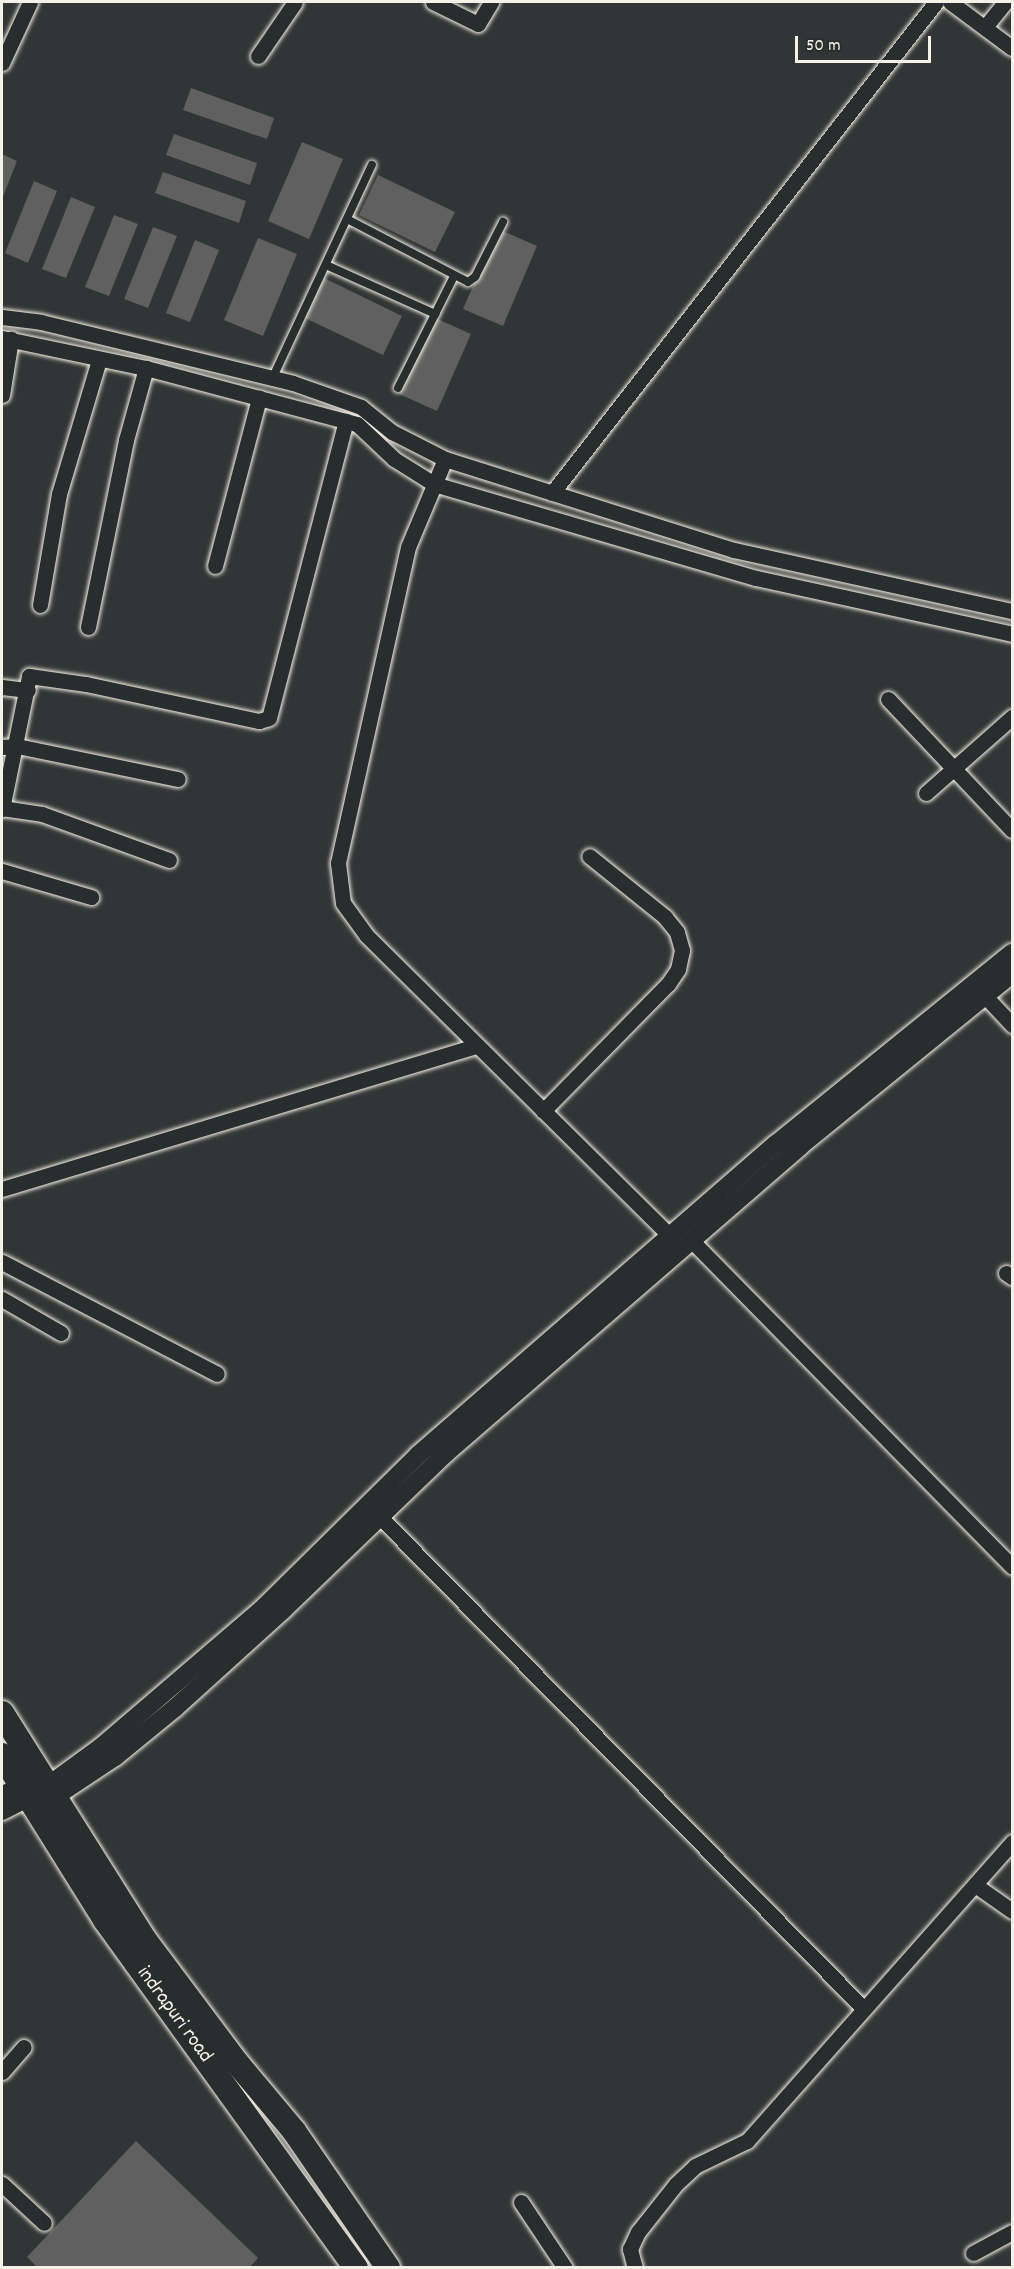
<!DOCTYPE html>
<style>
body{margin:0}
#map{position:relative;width:1014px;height:2269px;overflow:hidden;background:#323535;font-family:Dekko,sans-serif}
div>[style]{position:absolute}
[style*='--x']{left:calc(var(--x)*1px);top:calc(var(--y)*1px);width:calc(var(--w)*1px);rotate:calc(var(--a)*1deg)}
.building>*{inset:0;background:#5f605f}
.roads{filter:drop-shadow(0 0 2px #f4f1e8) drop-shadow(0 0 2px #f4f1e8)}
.service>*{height:8px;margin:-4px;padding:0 4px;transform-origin:4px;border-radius:4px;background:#2a2d2e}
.minor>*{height:15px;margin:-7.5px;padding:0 7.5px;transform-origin:7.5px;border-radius:7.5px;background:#2a2d2e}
.tertiary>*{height:18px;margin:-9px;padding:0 9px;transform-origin:9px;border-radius:9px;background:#2a2d2e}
.primary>*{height:24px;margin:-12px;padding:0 12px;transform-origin:12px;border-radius:12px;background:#2a2d2e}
span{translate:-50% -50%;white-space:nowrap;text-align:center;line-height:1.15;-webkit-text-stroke:4.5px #2a2d2e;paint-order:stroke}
.street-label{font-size:21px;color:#f4f1e8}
.frame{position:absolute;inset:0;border:3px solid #f4f1e8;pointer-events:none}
.scale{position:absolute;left:795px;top:36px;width:136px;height:27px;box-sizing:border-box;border:3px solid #f4f1e8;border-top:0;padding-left:8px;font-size:18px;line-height:21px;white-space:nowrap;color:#f4f1e8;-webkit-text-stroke:4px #2a2d2e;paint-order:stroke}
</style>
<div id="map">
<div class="building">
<div style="clip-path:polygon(191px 88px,274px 118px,267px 139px,183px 110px)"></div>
<div style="clip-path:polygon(174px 134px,257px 163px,250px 185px,166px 155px)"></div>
<div style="clip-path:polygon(302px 142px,343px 159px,309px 239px,268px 221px)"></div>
<div style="clip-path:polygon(2px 154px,17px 161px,2px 199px)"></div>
<div style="clip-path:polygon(163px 172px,246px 201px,239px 223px,155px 193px)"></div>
<div style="clip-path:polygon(378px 175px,455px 212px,435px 252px,359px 215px)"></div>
<div style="clip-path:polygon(34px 181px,57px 191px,28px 263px,5px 253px)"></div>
<div style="clip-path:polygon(71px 197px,95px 207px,66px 278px,42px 269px)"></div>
<div style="clip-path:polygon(114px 215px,138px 224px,109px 296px,85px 287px)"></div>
<div style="clip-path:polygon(153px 227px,177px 236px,148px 308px,124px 299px)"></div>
<div style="clip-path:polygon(498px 229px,537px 246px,503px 326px,463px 309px)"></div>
<div style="clip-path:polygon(258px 238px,297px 254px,263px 336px,224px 320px)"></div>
<div style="clip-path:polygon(195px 240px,219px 250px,190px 322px,166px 313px)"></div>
<div style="clip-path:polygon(324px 278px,402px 316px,383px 355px,305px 318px)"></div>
<div style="clip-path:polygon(433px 317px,471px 334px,437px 411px,399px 394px)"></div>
<div style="clip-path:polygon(136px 2141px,258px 2258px,249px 2268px,38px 2268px,27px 2257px)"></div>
</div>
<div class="roads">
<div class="service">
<div style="--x:347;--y:219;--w:136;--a:27.5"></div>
<div style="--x:468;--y:282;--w:9;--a:-36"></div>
<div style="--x:475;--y:277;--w:62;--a:-63"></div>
<div style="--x:326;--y:265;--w:120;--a:24.2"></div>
<div style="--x:273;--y:377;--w:234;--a:-65"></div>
<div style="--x:398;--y:388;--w:125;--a:-63.4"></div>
</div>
<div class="minor">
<div style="--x:433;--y:2;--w:50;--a:26.1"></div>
<div style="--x:478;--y:24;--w:26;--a:-59"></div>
<div style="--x:950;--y:2;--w:77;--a:36.6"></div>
<div style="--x:985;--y:27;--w:32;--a:-51"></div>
<div style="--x:258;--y:56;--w:65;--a:-55.6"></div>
<div style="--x:2;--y:63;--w:67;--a:-65.3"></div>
<div style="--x:2;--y:317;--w:39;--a:7"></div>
<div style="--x:41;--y:322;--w:259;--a:13.6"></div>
<div style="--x:293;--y:383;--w:72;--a:19.4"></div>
<div style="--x:361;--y:407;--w:40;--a:39"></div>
<div style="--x:392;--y:432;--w:59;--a:27"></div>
<div style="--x:445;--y:459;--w:303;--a:17.5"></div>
<div style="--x:734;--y:550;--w:285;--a:12.4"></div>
<div style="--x:2;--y:338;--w:147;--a:11.8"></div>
<div style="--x:146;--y:368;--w:218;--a:14.9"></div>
<div style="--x:357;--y:424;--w:51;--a:43.4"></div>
<div style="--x:394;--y:459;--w:47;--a:32"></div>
<div style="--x:434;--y:484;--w:335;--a:16.3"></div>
<div style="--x:756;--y:578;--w:262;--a:12.3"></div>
<div style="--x:2;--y:395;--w:57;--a:-80.9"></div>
<div style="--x:445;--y:459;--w:95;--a:112.8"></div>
<div style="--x:408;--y:547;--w:324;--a:102.5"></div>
<div style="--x:338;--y:863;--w:40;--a:82.9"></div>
<div style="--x:343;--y:903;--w:39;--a:54"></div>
<div style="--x:366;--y:935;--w:428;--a:44.7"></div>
<div style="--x:552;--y:493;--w:623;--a:-51.97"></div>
<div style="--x:215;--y:566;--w:174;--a:-75.3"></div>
<div style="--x:40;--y:605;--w:113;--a:-80.3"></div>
<div style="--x:59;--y:494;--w:140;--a:-73.4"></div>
<div style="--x:88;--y:627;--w:191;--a:-78.5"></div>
<div style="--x:126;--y:440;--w:75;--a:-74.5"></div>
<div style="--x:2;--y:687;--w:26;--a:7"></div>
<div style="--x:888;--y:699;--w:180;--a:46.6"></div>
<div style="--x:2;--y:747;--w:15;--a:-4"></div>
<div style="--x:17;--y:746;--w:164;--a:11.6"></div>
<div style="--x:926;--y:793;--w:115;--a:-41.5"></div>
<div style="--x:2;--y:808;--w:40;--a:8.5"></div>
<div style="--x:42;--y:814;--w:135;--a:19.9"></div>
<div style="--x:2;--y:809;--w:136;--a:-78.5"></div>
<div style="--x:29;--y:676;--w:58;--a:8"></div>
<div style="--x:86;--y:684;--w:177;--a:12.1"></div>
<div style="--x:259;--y:721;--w:10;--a:-17"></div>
<div style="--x:269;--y:718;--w:307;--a:-75.5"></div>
<div style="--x:2;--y:871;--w:93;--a:16.3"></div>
<div style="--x:985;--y:996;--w:40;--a:47"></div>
<div style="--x:543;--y:1111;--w:178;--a:-45.5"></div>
<div style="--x:668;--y:984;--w:18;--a:-56"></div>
<div style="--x:678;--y:969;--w:19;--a:-78"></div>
<div style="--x:682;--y:950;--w:19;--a:-106"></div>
<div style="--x:677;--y:932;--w:19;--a:-129"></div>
<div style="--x:665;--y:917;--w:97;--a:-141.2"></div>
<div style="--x:2;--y:1189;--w:496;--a:-16.8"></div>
<div style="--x:693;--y:1242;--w:455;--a:45.5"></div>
<div style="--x:2;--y:1262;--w:242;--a:27.5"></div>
<div style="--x:1006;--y:1273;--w:7;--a:34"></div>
<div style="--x:2;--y:1299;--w:68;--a:30"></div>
<div style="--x:380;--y:1517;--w:689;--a:45.47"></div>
<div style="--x:975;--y:1885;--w:45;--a:35.1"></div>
<div style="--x:2;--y:2072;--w:33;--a:-49"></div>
<div style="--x:2;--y:2184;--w:57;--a:42.9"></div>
<div style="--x:521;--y:2202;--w:79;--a:56.3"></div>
<div style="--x:973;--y:2253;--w:44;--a:-28.3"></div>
<div style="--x:635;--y:2268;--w:20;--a:-105"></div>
<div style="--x:630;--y:2249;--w:19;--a:-65"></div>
<div style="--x:638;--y:2232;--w:61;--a:-51.6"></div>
<div style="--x:676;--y:2184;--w:26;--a:-43"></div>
<div style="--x:695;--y:2166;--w:58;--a:-25.7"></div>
<div style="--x:747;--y:2141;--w:400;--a:-48.4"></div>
</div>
<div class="tertiary">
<div style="--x:2;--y:1796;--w:22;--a:-30"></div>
<div style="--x:21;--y:1785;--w:28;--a:0"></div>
<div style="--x:49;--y:1785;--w:64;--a:-36.2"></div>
<div style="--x:101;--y:1747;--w:213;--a:-40.6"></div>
<div style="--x:263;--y:1608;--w:218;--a:-44.6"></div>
<div style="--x:418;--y:1455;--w:474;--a:-41"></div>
<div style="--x:776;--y:1144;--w:304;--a:-39"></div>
<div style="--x:2;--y:1811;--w:30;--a:-27"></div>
<div style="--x:29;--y:1797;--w:27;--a:-2"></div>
<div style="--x:56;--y:1796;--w:71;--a:-33.5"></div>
<div style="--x:115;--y:1757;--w:79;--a:-39.3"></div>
<div style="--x:176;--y:1707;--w:144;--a:-42.2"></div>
<div style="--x:283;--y:1610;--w:225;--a:-43.9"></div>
<div style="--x:445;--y:1454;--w:470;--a:-40.9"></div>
<div style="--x:800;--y:1146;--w:273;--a:-39.1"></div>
</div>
<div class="primary">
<div style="--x:2;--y:1713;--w:268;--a:57.8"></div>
<div style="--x:145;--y:1940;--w:154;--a:53.2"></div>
<div style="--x:237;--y:2063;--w:89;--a:50"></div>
<div style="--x:294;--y:2131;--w:166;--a:55.5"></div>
<div style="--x:2;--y:1755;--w:195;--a:58"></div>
<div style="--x:105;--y:1920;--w:429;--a:54.2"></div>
</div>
</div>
<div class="street-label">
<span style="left:174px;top:2015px;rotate:54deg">indrapuri road</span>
</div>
<div class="frame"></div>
<div class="scale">50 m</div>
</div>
